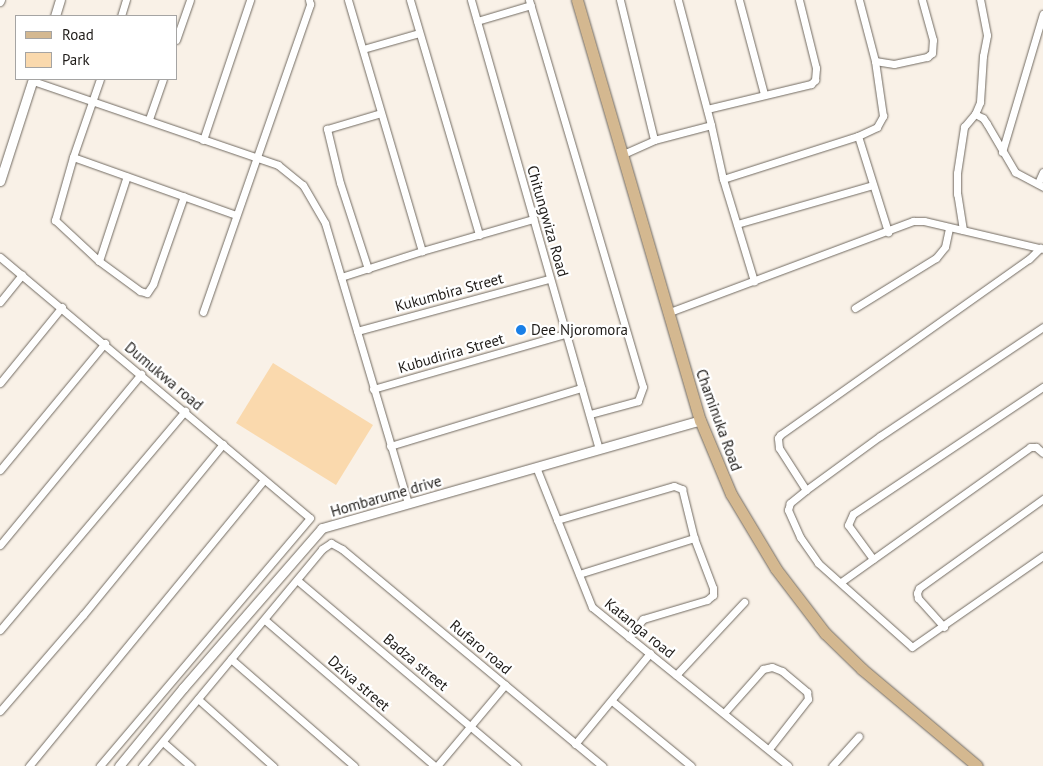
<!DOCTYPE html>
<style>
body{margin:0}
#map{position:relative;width:1043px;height:766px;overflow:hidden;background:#f9f1e7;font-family:"PT Sans",sans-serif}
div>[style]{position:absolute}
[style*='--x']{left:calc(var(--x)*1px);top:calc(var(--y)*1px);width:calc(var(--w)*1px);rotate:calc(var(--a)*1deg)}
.green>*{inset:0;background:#fad9ad}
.roads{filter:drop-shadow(0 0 1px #716a61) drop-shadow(0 0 1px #716a61)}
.minor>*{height:7px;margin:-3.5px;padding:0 3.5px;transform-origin:3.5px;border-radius:3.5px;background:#fff}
.tertiary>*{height:9px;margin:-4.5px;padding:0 4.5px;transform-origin:4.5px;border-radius:4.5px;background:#fff}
.primary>*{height:11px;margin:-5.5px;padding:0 5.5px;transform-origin:5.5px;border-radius:5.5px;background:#d4b890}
.dots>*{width:14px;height:14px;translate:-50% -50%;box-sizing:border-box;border:2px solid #fff;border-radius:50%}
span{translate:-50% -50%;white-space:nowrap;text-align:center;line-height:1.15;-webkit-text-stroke:4.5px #fff;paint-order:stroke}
.street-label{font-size:15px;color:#1f1c19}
.poi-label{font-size:15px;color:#1f1c19}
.left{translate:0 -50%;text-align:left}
.legend{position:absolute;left:15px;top:15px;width:162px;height:65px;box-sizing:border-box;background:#fff;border:1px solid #a5a4a3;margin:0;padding:6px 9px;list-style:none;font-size:15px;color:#1f1c19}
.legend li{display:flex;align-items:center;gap:10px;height:25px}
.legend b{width:25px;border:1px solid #a5a4a3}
</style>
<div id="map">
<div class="green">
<div style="clip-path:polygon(273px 363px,373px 425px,336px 485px,236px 423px)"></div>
</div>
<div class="roads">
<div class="minor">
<div style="--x:348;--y:0;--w:262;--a:73.6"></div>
<div style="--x:410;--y:0;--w:245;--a:73.6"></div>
<div style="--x:471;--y:0;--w:467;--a:74.1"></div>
<div style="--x:529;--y:0;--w:403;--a:73.6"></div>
<div style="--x:643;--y:387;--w:15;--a:110"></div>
<div style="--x:638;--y:401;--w:50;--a:164.8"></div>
<div style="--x:620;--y:0;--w:144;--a:76.3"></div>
<div style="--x:654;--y:140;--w:59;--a:-14.7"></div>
<div style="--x:711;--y:125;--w:129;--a:-104.8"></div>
<div style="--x:739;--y:0;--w:97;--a:75.1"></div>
<div style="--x:859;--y:0;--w:63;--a:75.3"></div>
<div style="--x:875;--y:61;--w:19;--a:9"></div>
<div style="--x:894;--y:64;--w:34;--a:-12"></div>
<div style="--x:927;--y:57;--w:6;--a:-39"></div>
<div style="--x:932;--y:53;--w:13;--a:-86"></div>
<div style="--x:933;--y:40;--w:41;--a:-105.4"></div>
<div style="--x:0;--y:2;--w:2;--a:-63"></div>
<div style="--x:121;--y:16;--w:17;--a:-73"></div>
<div style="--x:477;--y:21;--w:56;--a:-16.5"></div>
<div style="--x:176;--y:40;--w:42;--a:-70.7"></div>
<div style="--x:363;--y:49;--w:58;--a:-15.9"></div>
<div style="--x:100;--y:79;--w:83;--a:109.1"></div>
<div style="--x:73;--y:157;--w:66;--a:105.9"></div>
<div style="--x:55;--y:220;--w:60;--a:43"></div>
<div style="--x:99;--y:261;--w:51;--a:36.2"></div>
<div style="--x:140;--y:291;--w:7;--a:16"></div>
<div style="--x:147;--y:293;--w:11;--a:-56"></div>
<div style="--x:153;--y:284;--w:93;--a:-70.6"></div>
<div style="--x:33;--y:81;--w:259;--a:18.9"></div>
<div style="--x:278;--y:165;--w:32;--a:39"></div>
<div style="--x:303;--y:185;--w:44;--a:59.9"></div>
<div style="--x:325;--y:223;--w:293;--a:73.5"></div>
<div style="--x:707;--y:109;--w:107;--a:-13.5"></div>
<div style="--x:811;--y:84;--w:6;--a:-45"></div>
<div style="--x:815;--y:80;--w:12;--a:-85"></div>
<div style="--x:816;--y:68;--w:70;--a:-104"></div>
<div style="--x:975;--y:114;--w:13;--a:-67"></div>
<div style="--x:980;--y:102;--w:46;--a:-86.3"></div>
<div style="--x:983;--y:56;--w:21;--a:-79"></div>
<div style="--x:987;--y:35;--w:36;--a:-101"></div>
<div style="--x:149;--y:119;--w:42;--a:-70.7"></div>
<div style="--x:711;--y:125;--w:55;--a:77.5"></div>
<div style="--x:723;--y:179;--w:107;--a:73.1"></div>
<div style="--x:858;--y:136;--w:101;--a:72.6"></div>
<div style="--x:203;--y:140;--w:148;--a:-71.4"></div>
<div style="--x:1002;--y:152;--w:144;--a:-73.5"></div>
<div style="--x:621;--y:155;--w:36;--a:-24"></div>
<div style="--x:73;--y:157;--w:173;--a:19.6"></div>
<div style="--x:723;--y:179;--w:142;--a:-17.7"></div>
<div style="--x:858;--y:136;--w:21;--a:-25"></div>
<div style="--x:877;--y:127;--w:13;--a:-61"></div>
<div style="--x:883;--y:116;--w:56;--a:-98.3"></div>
<div style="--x:1038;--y:183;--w:12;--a:-66"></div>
<div style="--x:737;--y:224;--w:141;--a:-16"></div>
<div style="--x:963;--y:230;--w:36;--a:-99"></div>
<div style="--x:957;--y:194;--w:21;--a:-90"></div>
<div style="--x:957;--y:173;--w:47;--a:-81.3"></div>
<div style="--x:964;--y:127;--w:17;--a:-50"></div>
<div style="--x:975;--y:114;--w:9;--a:27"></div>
<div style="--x:983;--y:118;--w:7;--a:56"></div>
<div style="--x:987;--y:124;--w:56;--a:59.7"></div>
<div style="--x:1015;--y:172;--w:32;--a:28"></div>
<div style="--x:0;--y:257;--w:405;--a:40.1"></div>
<div style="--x:310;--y:518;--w:325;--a:130.3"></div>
<div style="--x:99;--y:261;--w:89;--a:-71.8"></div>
<div style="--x:368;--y:269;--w:90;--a:-108"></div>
<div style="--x:340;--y:183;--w:56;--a:-103.5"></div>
<div style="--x:327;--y:129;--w:56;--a:-16.5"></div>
<div style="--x:341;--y:277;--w:85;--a:-17.8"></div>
<div style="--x:422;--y:251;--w:116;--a:-16.1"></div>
<div style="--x:0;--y:302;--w:35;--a:-51"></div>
<div style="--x:855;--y:308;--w:95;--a:-31.7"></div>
<div style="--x:936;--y:258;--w:14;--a:-51"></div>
<div style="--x:945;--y:247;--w:19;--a:-78"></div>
<div style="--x:203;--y:312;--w:326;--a:-70.8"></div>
<div style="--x:310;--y:4;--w:4;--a:-104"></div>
<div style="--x:667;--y:313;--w:263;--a:-20.5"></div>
<div style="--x:913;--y:221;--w:11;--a:0"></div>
<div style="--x:924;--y:221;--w:122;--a:13.2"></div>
<div style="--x:1043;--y:327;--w:196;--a:146.2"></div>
<div style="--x:880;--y:436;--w:92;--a:143.9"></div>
<div style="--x:806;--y:490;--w:21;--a:141"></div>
<div style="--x:790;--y:503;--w:7;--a:106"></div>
<div style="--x:788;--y:510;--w:30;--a:66"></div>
<div style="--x:800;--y:537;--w:32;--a:55"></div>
<div style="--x:818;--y:563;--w:126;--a:41.8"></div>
<div style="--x:912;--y:647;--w:160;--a:-34.8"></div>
<div style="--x:357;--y:331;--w:199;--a:-15.2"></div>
<div style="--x:0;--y:383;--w:98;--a:-50.8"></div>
<div style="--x:373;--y:389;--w:200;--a:-16"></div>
<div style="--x:390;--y:446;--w:200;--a:-16.9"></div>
<div style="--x:536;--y:467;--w:151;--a:68.2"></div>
<div style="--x:592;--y:607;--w:252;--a:39"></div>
<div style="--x:0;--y:470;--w:165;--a:-50.4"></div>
<div style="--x:806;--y:490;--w:50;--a:-122.7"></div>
<div style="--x:779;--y:448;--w:10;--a:-96"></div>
<div style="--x:778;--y:438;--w:4;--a:-56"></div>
<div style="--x:780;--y:435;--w:305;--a:-35.3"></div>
<div style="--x:1029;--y:259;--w:16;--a:-45"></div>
<div style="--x:557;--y:520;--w:122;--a:-16.2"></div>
<div style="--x:674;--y:486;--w:9;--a:21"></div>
<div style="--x:682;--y:489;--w:50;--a:76.2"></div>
<div style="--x:694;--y:538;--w:53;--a:69.2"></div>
<div style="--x:713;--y:588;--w:7;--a:90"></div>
<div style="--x:713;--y:595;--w:8;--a:140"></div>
<div style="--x:707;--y:600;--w:67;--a:163.5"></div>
<div style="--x:643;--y:619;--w:23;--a:128"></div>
<div style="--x:0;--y:545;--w:222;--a:-50.5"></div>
<div style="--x:873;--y:559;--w:42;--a:-126.3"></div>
<div style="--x:848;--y:525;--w:12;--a:-66"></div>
<div style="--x:853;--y:514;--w:229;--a:-33.8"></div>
<div style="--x:579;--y:574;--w:121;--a:-17.4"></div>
<div style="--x:297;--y:580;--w:288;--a:40.2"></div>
<div style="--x:841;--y:582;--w:232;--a:-35.5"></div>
<div style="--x:1030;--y:447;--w:6;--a:0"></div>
<div style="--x:1036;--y:447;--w:9;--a:41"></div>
<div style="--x:265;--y:620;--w:224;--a:40.7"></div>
<div style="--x:944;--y:627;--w:39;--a:-132"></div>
<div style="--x:918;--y:598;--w:5;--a:-101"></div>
<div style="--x:917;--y:593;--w:5;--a:-68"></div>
<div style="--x:919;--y:588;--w:153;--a:-35.7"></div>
<div style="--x:0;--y:630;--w:287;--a:-49.8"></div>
<div style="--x:231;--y:659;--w:163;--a:41"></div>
<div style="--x:676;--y:675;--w:100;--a:-47"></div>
<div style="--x:198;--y:699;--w:101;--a:41.8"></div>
<div style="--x:612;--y:701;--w:102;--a:39.4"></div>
<div style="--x:0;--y:711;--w:127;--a:-49.2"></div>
<div style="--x:83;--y:615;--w:221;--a:-50.7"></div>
<div style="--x:724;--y:713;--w:59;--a:-48.4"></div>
<div style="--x:763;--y:669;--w:9;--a:-13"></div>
<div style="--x:772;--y:667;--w:11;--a:22"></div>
<div style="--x:782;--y:671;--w:33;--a:40"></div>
<div style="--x:807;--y:692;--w:7;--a:82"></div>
<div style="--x:808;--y:699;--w:63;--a:128"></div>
<div style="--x:163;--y:742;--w:37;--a:41"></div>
<div style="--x:575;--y:744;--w:118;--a:-50.5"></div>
<div style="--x:29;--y:766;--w:370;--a:-50.6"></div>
<div style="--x:142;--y:766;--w:282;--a:-50.3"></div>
<div style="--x:322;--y:549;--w:11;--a:-34"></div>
<div style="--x:331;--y:543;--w:13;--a:29"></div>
<div style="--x:342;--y:549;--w:339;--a:39.8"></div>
<div style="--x:437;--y:766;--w:106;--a:-50"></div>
<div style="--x:832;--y:766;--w:40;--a:-48"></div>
</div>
<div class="tertiary">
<div style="--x:55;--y:16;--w:17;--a:-73"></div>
<div style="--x:0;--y:181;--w:107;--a:-72.1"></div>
<div style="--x:119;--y:766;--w:101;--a:-50.6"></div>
<div style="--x:183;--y:688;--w:212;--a:-49"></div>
<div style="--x:322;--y:528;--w:393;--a:-15.9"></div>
</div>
<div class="primary">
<div style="--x:577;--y:0;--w:438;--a:73.7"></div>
<div style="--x:700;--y:420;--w:80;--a:67.3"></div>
<div style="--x:731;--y:494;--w:87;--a:59"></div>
<div style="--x:776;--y:569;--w:81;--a:52.6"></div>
<div style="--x:825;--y:633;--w:52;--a:44.2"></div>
<div style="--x:862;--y:669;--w:150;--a:40.1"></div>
</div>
</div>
<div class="dots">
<div style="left:521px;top:330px;background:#197fe7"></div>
</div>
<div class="street-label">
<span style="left:548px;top:221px;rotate:74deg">Chitungwiza Road</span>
<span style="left:449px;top:292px;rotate:-15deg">Kukumbira Street</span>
<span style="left:451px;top:353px;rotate:-16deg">Kubudirira Street</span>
<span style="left:164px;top:376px;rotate:40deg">Dumukwa road</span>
<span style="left:719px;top:420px;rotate:70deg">Chaminuka Road</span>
<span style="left:386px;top:496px;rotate:-16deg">Hombarume drive</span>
<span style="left:640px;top:628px;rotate:39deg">Katanga road</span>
<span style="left:481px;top:647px;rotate:40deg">Rufaro road</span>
<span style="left:416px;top:662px;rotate:40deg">Badza street</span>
<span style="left:359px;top:683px;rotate:41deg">Dziva street</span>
</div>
<div class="poi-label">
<span class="left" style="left:531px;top:330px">Dee Njoromora</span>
</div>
<ul class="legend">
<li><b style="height:6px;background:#d4b890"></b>Road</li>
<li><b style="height:14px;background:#fad9ad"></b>Park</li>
</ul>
</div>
